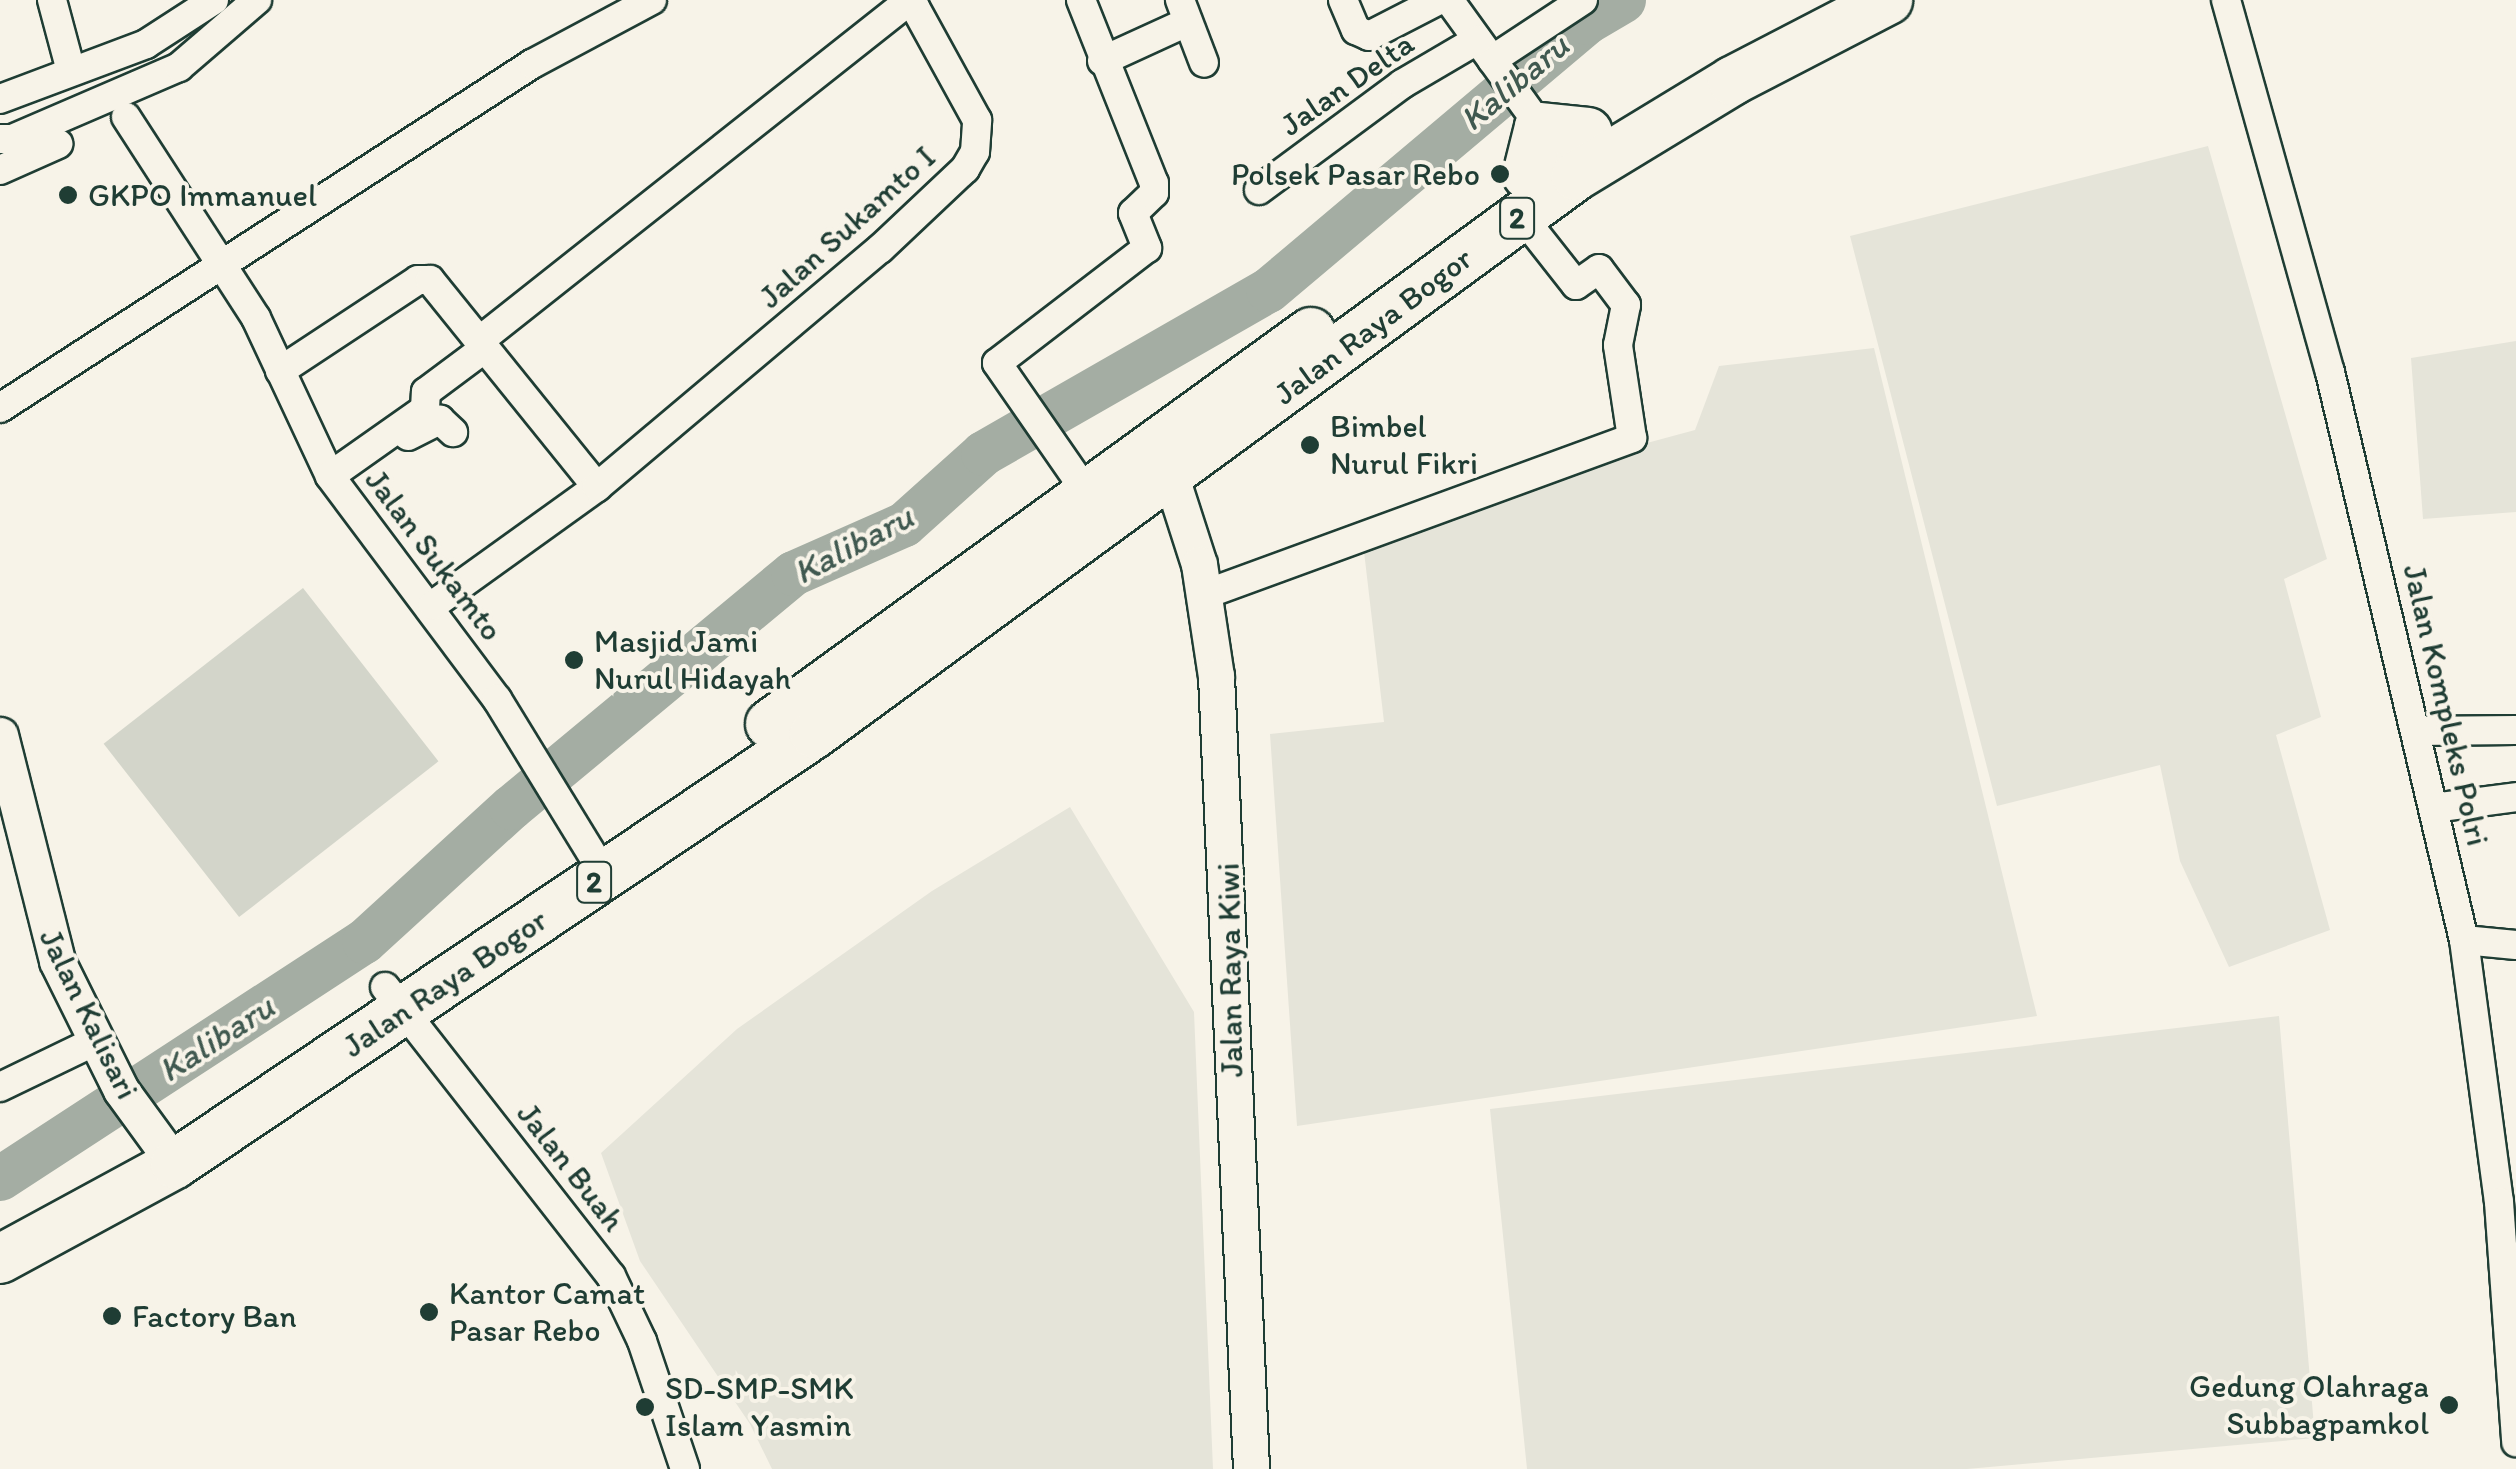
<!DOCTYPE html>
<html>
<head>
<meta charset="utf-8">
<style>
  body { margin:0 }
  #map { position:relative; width:2516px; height:1469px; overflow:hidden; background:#f7f3e8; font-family:Itim,sans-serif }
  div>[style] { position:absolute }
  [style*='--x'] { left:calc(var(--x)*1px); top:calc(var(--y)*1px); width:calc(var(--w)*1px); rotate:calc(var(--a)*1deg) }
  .built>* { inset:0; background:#e5e4d9 }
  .green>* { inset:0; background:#d3d5ca; transform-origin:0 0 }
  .river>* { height:45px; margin:-22.5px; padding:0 22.5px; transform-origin:22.5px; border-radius:22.5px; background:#a4ada3 }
  .roads { filter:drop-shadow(2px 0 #1f3d34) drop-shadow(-2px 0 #1f3d34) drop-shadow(0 2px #1f3d34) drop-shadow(0 -2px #1f3d34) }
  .minor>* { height:28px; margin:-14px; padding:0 14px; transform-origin:14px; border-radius:14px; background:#f7f3e8 }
  .tertiary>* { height:35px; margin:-17.5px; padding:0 17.5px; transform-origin:17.5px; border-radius:17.5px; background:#f7f3e8 }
  .trunk>* { height:48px; margin:-24px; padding:0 24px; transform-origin:24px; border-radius:24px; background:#f7f3e8 }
  .dots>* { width:28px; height:28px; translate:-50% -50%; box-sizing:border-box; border:5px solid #f7f3e8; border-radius:50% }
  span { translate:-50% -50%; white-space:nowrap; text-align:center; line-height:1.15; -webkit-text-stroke:8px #f7f3e8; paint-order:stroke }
  .shield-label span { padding:2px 8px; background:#f7f3e8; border:2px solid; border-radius:8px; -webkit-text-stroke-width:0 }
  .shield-label { font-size:30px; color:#1f3d34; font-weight:700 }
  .street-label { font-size:32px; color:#1f3d34 }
  .poi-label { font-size:32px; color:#1f3d34 }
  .right { translate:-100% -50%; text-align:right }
  .left { translate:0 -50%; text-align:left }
  .water-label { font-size:35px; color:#405950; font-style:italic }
</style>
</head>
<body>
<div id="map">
  <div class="built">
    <div style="clip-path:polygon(2208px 146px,2327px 559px,2284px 579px,2321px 717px,2276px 735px,2330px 930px,2229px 967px,2180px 861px,2160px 765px,1997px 806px,1850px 236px)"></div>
    <div style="clip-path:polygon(2516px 341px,2516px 512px,2423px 519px,2411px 358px)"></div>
    <div style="clip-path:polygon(1874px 348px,2037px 1016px,1297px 1126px,1270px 734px,1384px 722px,1363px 543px,1514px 479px,1695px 430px,1719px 366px)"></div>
    <div style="clip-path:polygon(1070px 807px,1194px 1012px,1213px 1469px,772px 1469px,750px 1424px,640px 1261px,601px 1153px,737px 1029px,932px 891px)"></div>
    <div style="clip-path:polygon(2279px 1016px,2315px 1438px,1967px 1469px,1527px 1469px,1490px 1109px)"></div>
  </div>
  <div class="green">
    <div style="left:303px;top:588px;width:220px;height:253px;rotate:52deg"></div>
  </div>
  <div class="river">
    <div style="--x:0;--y:1178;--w:434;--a:-33.1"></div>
    <div style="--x:364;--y:941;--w:199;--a:-42.4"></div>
    <div style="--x:511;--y:807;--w:366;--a:-39.7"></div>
    <div style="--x:793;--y:573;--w:121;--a:-23.8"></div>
    <div style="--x:904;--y:524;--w:106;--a:-41.9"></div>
    <div style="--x:983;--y:453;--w:328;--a:-29.8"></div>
    <div style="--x:1268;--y:290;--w:416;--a:-40.1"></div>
    <div style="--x:1586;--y:22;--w:43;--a:-30.7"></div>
  </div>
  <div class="roads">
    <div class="minor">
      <div style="--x:52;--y:0;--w:73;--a:75"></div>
      <div style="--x:1081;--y:0;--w:197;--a:68.3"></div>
      <div style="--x:1154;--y:183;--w:10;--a:90"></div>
      <div style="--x:1154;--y:193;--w:29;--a:136"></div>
      <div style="--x:1133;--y:213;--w:38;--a:68"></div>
      <div style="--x:1147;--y:248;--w:189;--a:142.5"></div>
      <div style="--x:997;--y:363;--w:158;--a:55.3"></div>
      <div style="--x:1180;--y:0;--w:67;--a:69.1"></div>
      <div style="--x:1343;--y:0;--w:33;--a:67"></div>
      <div style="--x:1356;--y:30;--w:14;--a:25"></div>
      <div style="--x:1369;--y:36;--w:79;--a:-27.2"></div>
      <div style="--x:1449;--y:0;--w:217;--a:54.2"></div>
      <div style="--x:2226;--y:0;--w:386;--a:74.4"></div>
      <div style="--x:2330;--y:372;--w:584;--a:76.73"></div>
      <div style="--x:2464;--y:940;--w:264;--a:82.4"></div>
      <div style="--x:2499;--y:1202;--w:241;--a:85.9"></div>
      <div style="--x:1492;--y:60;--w:109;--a:-33.4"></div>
      <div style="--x:1102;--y:61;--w:94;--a:-24.6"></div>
      <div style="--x:0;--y:99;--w:156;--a:-20.6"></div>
      <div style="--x:146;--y:44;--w:81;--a:-32.9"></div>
      <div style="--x:126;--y:117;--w:239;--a:57.1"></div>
      <div style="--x:256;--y:318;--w:174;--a:64.9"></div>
      <div style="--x:330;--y:476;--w:279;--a:53.2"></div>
      <div style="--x:497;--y:699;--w:206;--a:58.5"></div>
      <div style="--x:0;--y:139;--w:12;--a:0"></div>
      <div style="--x:12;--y:139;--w:182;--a:-23.3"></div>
      <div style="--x:179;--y:67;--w:103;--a:-40.7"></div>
      <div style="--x:0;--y:170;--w:64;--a:-24.1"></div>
      <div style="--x:1259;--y:190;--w:178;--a:-36.5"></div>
      <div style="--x:1402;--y:84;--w:87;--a:-30.4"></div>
      <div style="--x:280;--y:371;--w:165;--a:-33.4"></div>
      <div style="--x:418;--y:280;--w:12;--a:0"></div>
      <div style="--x:430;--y:280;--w:266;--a:51.1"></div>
      <div style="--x:0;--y:408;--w:634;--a:-32.89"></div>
      <div style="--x:532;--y:64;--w:136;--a:-28.1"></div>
      <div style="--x:408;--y:436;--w:36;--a:-27"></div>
      <div style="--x:440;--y:420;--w:18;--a:43"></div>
      <div style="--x:330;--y:476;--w:116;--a:-35.2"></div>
      <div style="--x:425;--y:409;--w:17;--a:-87"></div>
      <div style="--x:426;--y:392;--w:74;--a:-36.7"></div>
      <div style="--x:1206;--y:594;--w:454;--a:-20.1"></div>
      <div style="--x:1632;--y:438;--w:94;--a:-98.6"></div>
      <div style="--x:1618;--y:345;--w:41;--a:-78.7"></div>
      <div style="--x:1626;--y:305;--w:45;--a:-126.9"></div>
      <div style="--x:1599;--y:269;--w:28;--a:145"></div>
      <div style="--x:1576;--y:285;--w:89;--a:-128.2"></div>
      <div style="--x:433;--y:605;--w:202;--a:-35.7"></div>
      <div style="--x:597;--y:487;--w:370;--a:-40.1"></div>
      <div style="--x:880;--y:249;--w:117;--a:-43.3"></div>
      <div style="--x:965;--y:169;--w:20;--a:-60"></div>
      <div style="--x:975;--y:152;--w:32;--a:-86"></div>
      <div style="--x:977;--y:120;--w:129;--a:-118.8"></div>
      <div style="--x:915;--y:7;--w:10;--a:-163"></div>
      <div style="--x:905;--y:4;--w:543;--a:141.65"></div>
      <div style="--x:2415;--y:731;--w:101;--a:-0.6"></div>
      <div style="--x:2433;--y:808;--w:84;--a:-7.5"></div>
      <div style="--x:2464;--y:940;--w:52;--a:5.5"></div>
      <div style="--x:385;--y:987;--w:367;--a:52"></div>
      <div style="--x:611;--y:1276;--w:72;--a:64.5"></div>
      <div style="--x:642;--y:1341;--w:135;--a:71.4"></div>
      <div style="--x:0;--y:1087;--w:106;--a:-25.8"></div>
    </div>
    <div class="tertiary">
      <div style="--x:1157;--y:456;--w:25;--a:56"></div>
      <div style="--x:1171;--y:477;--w:91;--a:72.2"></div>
      <div style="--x:1199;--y:564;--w:113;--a:81.4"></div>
      <div style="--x:1216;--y:676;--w:794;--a:87.47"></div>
      <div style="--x:0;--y:735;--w:233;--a:75.8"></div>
      <div style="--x:57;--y:961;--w:144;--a:63.6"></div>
      <div style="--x:121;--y:1090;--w:92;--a:53.9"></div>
    </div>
    <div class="trunk">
      <div style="--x:1527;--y:175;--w:49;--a:-76"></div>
      <div style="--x:1539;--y:127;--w:49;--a:5.8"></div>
      <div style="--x:770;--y:724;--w:668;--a:-35.93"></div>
      <div style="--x:0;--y:1259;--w:199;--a:-28.5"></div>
      <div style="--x:175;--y:1164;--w:770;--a:-33.94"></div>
      <div style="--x:814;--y:734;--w:944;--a:-36.21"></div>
      <div style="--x:1576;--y:176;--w:183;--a:-31.3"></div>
      <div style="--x:1732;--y:81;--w:176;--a:-27.4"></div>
    </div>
  </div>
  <div class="dots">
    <div style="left:1500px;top:174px;background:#1f3d34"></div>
    <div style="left:68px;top:195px;background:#1f3d34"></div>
    <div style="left:1310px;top:445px;background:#1f3d34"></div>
    <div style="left:574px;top:660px;background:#1f3d34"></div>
    <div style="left:429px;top:1312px;background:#1f3d34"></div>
    <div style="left:112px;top:1316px;background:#1f3d34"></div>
    <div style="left:2449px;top:1405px;background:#1f3d34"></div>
    <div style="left:645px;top:1407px;background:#1f3d34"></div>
  </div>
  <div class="shield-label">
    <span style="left:1517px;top:218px">2</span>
    <span style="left:594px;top:882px">2</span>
  </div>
  <div class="street-label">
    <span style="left:1347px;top:84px;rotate:-35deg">Jalan Delta</span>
    <span style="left:847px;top:227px;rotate:-42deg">Jalan Sukamto I</span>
    <span style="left:1373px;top:326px;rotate:-37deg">Jalan Raya Bogor</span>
    <span style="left:434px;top:555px;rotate:53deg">Jalan Sukamto</span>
    <span style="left:2446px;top:705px;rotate:77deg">Jalan Kompleks Polri</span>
    <span style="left:1230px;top:970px;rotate:-91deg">Jalan Raya Kiwi</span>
    <span style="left:445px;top:983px;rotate:-34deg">Jalan Raya Bogor</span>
    <span style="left:89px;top:1014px;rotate:64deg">Jalan Kalisari</span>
    <span style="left:571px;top:1167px;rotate:52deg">Jalan Buah</span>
  </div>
  <div class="poi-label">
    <span class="right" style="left:1480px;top:174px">Polsek Pasar Rebo</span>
    <span class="left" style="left:88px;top:195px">GKPO Immanuel</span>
    <span class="left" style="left:1330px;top:445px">Bimbel<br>Nurul Fikri</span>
    <span class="left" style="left:594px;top:660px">Masjid Jami<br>Nurul Hidayah</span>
    <span class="left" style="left:449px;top:1312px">Kantor Camat<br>Pasar Rebo</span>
    <span class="left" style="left:132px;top:1316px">Factory Ban</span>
    <span class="right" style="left:2429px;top:1405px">Gedung Olahraga<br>Subbagpamkol</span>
    <span class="left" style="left:665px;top:1407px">SD-SMP-SMK<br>Islam Yasmin</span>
  </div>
  <div class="water-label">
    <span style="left:1514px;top:82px;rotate:-40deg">Kalibaru</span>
    <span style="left:853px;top:544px;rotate:-28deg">Kalibaru</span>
    <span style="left:216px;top:1038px;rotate:-33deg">Kalibaru</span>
  </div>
</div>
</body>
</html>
